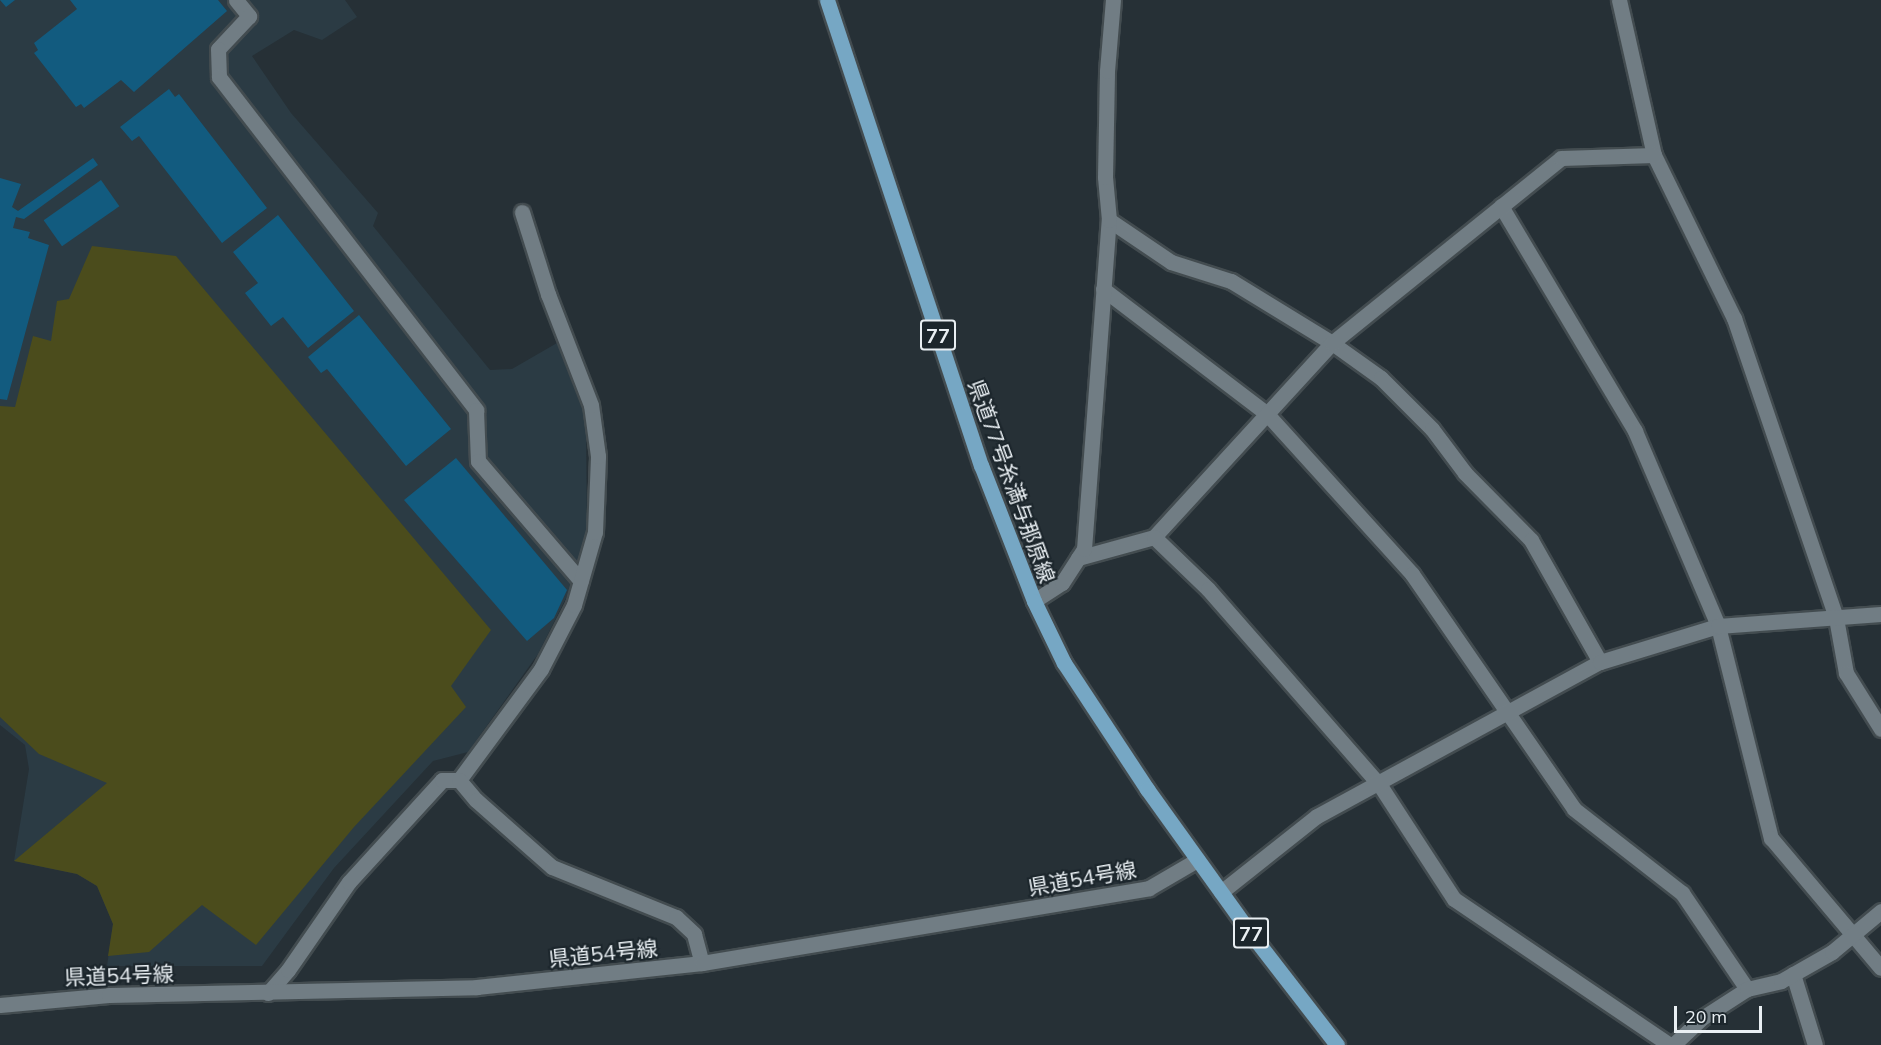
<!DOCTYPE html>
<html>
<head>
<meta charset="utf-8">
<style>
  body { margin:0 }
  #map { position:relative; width:1881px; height:1045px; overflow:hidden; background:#263036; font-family:Mulish,"Noto Sans JP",sans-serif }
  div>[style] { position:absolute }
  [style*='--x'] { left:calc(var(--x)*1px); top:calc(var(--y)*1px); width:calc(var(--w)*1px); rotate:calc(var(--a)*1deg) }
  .built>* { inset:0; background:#2b3b44 }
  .green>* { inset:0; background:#4b4c1c }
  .building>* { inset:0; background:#125b7f; transform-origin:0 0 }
  .roads { filter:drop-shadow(2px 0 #434c50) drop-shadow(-2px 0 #434c50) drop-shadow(0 2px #434c50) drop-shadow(0 -2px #434c50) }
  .lane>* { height:15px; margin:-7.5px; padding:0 7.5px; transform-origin:7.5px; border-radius:7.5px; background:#717d84 }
  .street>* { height:15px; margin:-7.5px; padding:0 7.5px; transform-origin:7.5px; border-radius:7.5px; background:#717d84 }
  .secondary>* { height:15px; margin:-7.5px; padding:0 7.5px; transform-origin:7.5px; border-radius:7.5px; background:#717d84 }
  .primary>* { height:15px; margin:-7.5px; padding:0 7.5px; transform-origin:7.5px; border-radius:7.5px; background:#76a7c4 }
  span { translate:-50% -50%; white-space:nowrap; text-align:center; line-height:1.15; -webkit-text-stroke:4.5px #1c262c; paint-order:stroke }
  .shield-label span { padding:2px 4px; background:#1c262c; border:2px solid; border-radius:4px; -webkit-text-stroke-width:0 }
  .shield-label { font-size:20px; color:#e9eff3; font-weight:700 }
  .street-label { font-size:21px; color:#e9eff3 }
  .scale { position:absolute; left:1674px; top:1006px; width:88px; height:27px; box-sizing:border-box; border:3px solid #e9eff3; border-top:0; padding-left:8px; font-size:18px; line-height:21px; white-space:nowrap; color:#e9eff3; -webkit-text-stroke:4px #1c262c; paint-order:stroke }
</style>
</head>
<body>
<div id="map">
  <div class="built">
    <div style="clip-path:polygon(0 0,345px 0,357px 17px,322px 40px,294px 30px,252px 56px,291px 113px,378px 213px,373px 226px,490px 370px,512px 369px,557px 343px,586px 419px,587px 534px,570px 590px,538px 654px,468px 752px,433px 761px,334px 868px,262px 966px,107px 966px,113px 924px,97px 886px,77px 874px,14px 861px,29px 769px,25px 745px,0 725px)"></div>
  </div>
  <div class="green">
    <div style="clip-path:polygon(92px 246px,176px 256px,491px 630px,451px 686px,466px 707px,354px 827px,256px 945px,202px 905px,149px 952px,108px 956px,113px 924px,97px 886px,77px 874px,14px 861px,107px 783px,39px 754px,0 717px,0 406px,15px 407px,33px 336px,51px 341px,57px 301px,69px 299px)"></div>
  </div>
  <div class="building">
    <div style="clip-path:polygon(0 0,15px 0,6px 7px)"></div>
    <div style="clip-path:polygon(70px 0,218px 0,227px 11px,134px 92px,121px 80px,84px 108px,81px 104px,76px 107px,34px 53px,38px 50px,34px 43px,77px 9px)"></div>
    <div style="clip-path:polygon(169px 89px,175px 97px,179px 94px,267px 208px,222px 243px,139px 136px,132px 141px,120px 127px)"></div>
    <div style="clip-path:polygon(93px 158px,98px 165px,24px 219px,16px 217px,13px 228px,30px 232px,28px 238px,49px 245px,7px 400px,0 399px,0 178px,21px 184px,12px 207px,18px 211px)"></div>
    <div style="left:101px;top:180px;width:32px;height:70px;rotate:55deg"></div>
    <div style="clip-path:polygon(278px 215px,354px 311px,308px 348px,283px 317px,271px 326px,245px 293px,258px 283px,233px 252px)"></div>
    <div style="clip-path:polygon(359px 315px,451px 429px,406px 466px,327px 369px,321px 373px,308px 357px)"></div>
    <div style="clip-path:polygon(456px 458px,567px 590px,554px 618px,527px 641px,404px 500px)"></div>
  </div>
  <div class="roads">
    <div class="lane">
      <div style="--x:236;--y:0;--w:21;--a:51"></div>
      <div style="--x:249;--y:16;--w:45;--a:133.2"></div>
      <div style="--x:218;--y:49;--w:28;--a:88"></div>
      <div style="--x:219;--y:77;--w:421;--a:52.3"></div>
      <div style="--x:476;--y:410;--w:51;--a:87.8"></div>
      <div style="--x:478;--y:461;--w:158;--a:49.4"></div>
    </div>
    <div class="street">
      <div style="--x:1619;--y:0;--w:159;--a:77.3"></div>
      <div style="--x:1654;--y:155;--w:182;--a:63.9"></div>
      <div style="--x:1734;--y:318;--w:317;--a:71.2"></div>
      <div style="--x:1836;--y:618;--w:56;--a:79.7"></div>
      <div style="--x:1846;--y:673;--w:66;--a:58"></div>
      <div style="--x:1501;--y:206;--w:262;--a:59.2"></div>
      <div style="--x:1635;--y:431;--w:212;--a:66.9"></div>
      <div style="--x:1718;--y:626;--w:219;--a:76"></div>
      <div style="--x:1771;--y:838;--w:170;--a:49.8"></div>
      <div style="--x:1109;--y:220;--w:75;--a:34.1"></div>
      <div style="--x:1171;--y:262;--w:63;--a:17.6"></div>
      <div style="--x:1231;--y:281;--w:119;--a:31.5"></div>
      <div style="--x:1332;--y:343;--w:60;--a:35.5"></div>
      <div style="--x:1381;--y:378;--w:72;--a:45"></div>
      <div style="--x:1432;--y:429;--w:55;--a:53.1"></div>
      <div style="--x:1465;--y:473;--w:94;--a:45.4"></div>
      <div style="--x:1531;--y:540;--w:140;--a:60.5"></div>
      <div style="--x:1103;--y:289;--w:206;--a:37.3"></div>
      <div style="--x:1267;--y:414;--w:216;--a:47.8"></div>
      <div style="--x:1412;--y:574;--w:285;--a:55.4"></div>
      <div style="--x:1574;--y:809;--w:137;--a:37.9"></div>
      <div style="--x:1682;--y:893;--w:116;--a:55.9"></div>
      <div style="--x:1154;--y:537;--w:263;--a:-47.5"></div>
      <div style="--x:1332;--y:343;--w:294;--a:-38.9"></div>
      <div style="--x:1561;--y:158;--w:93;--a:-1.8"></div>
      <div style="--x:1078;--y:558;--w:79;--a:-15.4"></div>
      <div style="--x:1154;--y:537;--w:75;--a:43.9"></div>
      <div style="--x:1208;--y:589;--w:259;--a:48.8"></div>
      <div style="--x:1379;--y:784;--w:137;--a:56.9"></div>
      <div style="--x:1454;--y:899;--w:261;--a:34.1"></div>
      <div style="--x:1034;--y:601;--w:33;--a:-33"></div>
      <div style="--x:1062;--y:583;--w:40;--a:-57.1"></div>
      <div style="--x:1084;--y:549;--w:330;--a:-85.7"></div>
      <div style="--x:1109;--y:220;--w:43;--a:-95.3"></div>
      <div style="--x:1105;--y:177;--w:106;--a:-88.9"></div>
      <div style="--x:1107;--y:71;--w:71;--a:-85.2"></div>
      <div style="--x:459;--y:780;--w:138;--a:-53.5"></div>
      <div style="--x:541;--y:669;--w:72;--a:-62.7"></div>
      <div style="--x:574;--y:605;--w:76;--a:-74"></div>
      <div style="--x:595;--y:532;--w:76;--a:-87.7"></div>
      <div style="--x:598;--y:456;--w:51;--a:-97.8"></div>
      <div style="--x:591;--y:405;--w:119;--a:-111.2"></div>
      <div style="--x:548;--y:294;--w:86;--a:-107.6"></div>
      <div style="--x:1221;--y:892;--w:122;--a:-38.4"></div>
      <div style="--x:1317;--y:816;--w:322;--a:-28.6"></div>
      <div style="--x:1600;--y:662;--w:123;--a:-17"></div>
      <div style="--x:1718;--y:626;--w:163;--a:-4.2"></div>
      <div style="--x:1793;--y:974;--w:74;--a:72.8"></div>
      <div style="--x:268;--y:993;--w:30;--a:-49"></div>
      <div style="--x:288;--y:970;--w:107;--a:-55.3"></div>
      <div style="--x:349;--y:882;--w:138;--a:-47.6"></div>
      <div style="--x:442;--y:780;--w:17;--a:0"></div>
      <div style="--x:459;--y:780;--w:26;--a:50"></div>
      <div style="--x:476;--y:800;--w:101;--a:41.4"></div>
      <div style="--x:552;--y:867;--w:134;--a:22"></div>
      <div style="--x:676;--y:917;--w:25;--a:43"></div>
      <div style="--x:694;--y:934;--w:30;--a:75"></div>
      <div style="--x:1673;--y:1045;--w:40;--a:-43"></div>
      <div style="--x:1702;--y:1018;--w:54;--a:-32.8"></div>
      <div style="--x:1747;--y:989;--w:35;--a:-13"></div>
      <div style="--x:1781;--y:981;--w:59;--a:-29.6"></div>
      <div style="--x:1832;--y:952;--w:64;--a:-39.9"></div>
    </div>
    <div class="secondary">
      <div style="--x:0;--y:1005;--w:109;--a:-5.2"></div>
      <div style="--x:109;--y:995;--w:368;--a:-1.2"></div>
      <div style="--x:477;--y:987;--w:226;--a:-6.1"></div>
      <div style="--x:702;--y:963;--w:453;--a:-9.5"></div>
      <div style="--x:1149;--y:888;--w:56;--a:-30.3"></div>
    </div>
    <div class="primary">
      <div style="--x:827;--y:0;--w:490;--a:71.7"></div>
      <div style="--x:981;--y:465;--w:146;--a:68.7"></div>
      <div style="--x:1034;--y:601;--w:69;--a:64.2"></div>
      <div style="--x:1064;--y:663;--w:151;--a:56.6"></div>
      <div style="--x:1147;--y:789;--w:180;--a:54.3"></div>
      <div style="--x:1252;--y:935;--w:139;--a:52.3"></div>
    </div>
  </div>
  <div class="shield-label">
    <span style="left:938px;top:335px">77</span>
    <span style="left:1251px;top:933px">77</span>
  </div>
  <div class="street-label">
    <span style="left:1012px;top:481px;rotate:70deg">県道77号糸満与那原線</span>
    <span style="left:1082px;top:878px;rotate:-10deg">県道54号線</span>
    <span style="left:603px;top:953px;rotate:-6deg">県道54号線</span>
    <span style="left:119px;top:975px;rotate:-2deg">県道54号線</span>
  </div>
  <div class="scale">20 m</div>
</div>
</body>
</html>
